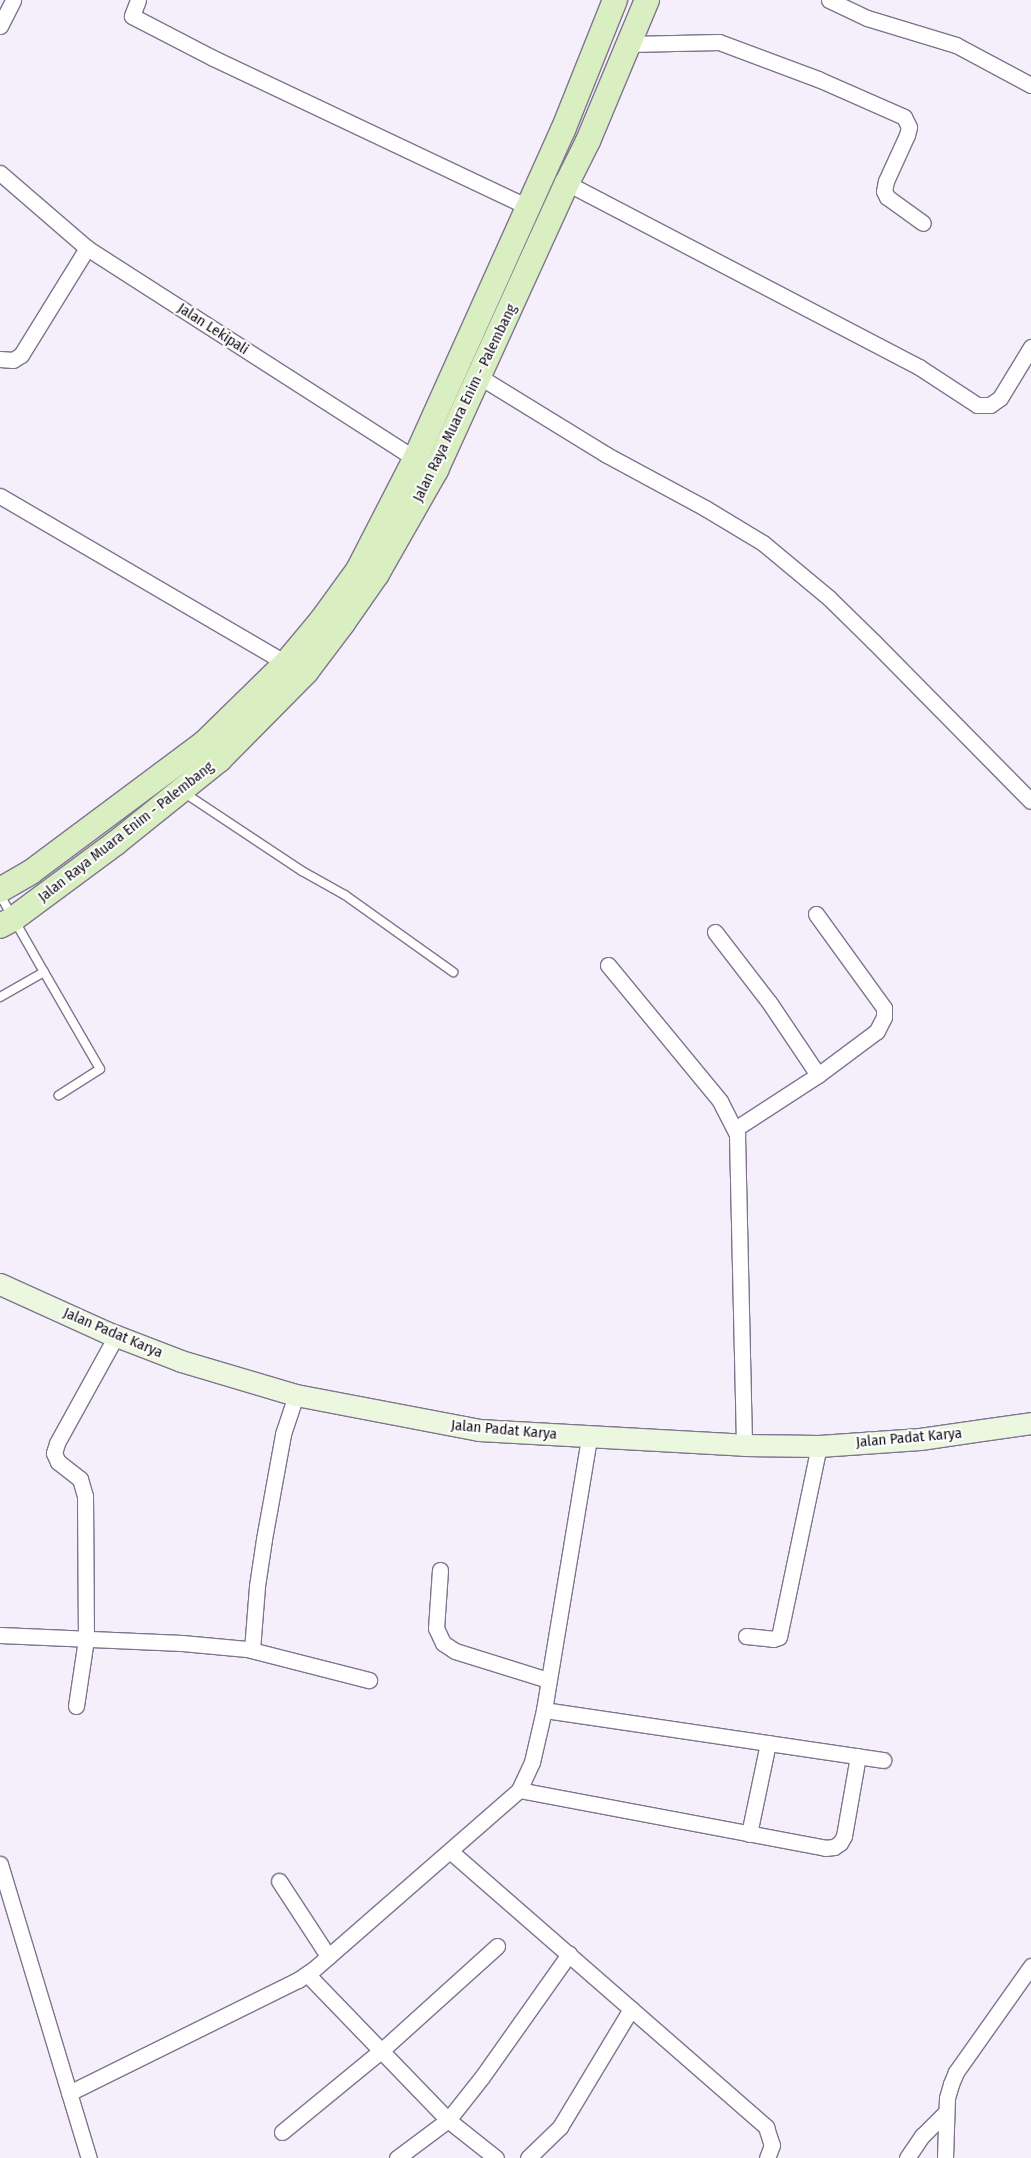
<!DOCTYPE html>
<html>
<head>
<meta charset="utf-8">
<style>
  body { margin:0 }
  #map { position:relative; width:1031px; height:2158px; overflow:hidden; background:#f4effb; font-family:"Fira Sans Condensed",sans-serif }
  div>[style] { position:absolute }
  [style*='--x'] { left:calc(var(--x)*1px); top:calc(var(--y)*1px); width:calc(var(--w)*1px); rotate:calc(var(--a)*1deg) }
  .roads { filter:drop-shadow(1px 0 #7f758e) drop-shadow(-1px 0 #7f758e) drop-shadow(0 1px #7f758e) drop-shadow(0 -1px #7f758e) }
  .lane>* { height:8px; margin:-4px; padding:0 4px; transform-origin:4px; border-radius:4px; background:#fff }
  .street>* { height:15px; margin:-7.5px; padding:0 7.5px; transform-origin:7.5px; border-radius:7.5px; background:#fff }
  .secondary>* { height:21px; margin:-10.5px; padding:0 10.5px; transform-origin:10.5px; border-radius:10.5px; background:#ecf7e0 }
  .primary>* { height:24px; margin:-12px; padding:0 12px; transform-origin:12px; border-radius:12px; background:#d9eec1 }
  span { translate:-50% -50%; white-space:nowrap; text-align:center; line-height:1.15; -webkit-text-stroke:4px #fff; paint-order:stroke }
  .street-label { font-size:15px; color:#100c15 }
</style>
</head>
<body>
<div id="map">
  <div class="roads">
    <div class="lane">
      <div style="--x:183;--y:792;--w:143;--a:33.6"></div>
      <div style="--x:302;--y:871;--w:49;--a:29.2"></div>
      <div style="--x:345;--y:895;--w:133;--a:35.5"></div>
      <div style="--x:0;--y:895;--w:89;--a:60.3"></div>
      <div style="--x:44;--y:972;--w:51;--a:150.4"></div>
      <div style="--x:44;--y:972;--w:112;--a:60"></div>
      <div style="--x:100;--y:1069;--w:49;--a:147.6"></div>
    </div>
    <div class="street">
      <div style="--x:138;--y:0;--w:17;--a:111"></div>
      <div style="--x:132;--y:16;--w:91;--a:27.4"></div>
      <div style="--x:213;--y:58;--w:348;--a:25.3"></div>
      <div style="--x:829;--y:0;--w:42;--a:25.3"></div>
      <div style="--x:867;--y:18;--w:93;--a:16.9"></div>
      <div style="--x:956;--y:45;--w:85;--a:28.1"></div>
      <div style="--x:0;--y:26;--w:29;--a:-63"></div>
      <div style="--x:630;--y:44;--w:89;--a:-1.3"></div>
      <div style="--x:719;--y:42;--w:106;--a:20.5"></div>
      <div style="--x:818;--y:79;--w:94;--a:23.8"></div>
      <div style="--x:904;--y:117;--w:11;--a:63"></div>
      <div style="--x:909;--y:127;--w:8;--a:104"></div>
      <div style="--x:907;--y:135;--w:51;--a:114.5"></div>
      <div style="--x:886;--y:181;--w:10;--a:101"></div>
      <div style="--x:884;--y:191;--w:7;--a:63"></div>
      <div style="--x:887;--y:197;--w:44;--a:35.8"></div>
      <div style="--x:0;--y:173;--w:115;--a:40.8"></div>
      <div style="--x:87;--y:248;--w:398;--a:32.7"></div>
      <div style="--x:567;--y:183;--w:397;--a:27.6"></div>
      <div style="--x:919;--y:367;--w:69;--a:33.2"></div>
      <div style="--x:977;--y:405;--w:13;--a:0"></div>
      <div style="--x:990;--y:405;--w:12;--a:-35"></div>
      <div style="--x:1000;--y:398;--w:60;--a:-58.7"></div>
      <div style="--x:0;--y:359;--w:13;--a:4"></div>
      <div style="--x:13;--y:360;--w:9;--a:-32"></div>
      <div style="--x:21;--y:355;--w:126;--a:-58.3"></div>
      <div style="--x:480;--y:377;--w:147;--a:31.6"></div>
      <div style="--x:605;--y:454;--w:114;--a:28.4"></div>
      <div style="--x:705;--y:508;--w:68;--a:31.1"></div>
      <div style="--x:763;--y:543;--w:86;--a:39.8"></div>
      <div style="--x:829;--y:598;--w:63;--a:44.4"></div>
      <div style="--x:874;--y:642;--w:223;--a:45.4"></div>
      <div style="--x:0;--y:496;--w:331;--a:30.3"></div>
      <div style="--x:816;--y:914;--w:116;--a:54.1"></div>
      <div style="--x:884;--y:1008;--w:9;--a:90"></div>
      <div style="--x:884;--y:1017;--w:16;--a:117"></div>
      <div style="--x:877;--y:1031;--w:74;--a:143.3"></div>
      <div style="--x:715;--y:932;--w:88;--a:52.4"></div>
      <div style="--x:769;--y:1002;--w:88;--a:56.1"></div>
      <div style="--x:818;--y:1075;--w:99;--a:147"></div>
      <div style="--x:608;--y:965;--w:176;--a:50.5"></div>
      <div style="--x:720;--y:1101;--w:38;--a:63"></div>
      <div style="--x:737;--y:1135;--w:310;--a:88.7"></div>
      <div style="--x:440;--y:1570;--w:58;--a:93.9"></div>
      <div style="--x:436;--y:1628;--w:17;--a:65"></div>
      <div style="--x:443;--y:1643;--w:14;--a:34"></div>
      <div style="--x:455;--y:1651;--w:97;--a:17.3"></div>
      <div style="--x:0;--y:1635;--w:182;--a:2.5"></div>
      <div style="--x:182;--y:1643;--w:65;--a:5.3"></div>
      <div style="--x:247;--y:1649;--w:126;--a:14.3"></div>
      <div style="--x:746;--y:1636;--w:27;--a:6"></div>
      <div style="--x:773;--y:1639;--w:6;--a:-18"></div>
      <div style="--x:779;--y:1637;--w:195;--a:-78.2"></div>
      <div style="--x:252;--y:1650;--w:64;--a:-85.5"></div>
      <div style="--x:257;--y:1586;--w:48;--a:-81.5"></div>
      <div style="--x:264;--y:1539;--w:107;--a:-79.7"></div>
      <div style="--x:283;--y:1434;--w:41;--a:-71.6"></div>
      <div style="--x:76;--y:1706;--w:68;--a:-81.5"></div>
      <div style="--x:86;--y:1639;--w:143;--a:-90.4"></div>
      <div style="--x:85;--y:1496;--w:18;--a:-106"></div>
      <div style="--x:80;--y:1479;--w:28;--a:-142"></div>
      <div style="--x:58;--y:1462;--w:10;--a:-114"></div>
      <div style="--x:54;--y:1453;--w:10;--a:-73"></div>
      <div style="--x:57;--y:1443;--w:122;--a:-61.1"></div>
      <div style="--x:544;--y:1710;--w:343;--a:8.4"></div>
      <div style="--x:519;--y:1790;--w:311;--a:10.7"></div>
      <div style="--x:825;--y:1848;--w:9;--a:-6"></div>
      <div style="--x:834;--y:1847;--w:7;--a:-34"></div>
      <div style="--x:840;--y:1843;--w:8;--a:-60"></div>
      <div style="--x:844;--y:1836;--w:81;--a:-80.1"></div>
      <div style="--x:749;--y:1834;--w:93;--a:-78.2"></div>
      <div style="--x:450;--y:1851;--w:420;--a:41.1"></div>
      <div style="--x:766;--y:2127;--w:19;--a:72"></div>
      <div style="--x:772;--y:2145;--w:14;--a:111"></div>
      <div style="--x:0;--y:1864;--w:307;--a:73.2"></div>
      <div style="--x:279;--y:1881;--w:90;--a:56.8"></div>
      <div style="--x:307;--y:1974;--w:203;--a:46"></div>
      <div style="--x:448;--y:2120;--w:61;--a:38.4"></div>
      <div style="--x:69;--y:2093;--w:255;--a:-26.3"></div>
      <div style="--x:298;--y:1980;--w:19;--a:-35"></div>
      <div style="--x:314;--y:1969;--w:272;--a:-41.1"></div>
      <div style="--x:519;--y:1790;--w:31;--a:-65"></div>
      <div style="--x:532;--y:1762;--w:53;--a:-77"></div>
      <div style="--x:544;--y:1710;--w:277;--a:-80.6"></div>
      <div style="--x:282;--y:2132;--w:129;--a:-39.4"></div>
      <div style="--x:382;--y:2050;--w:155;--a:-42.1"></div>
      <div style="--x:397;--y:2158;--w:64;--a:-36.7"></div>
      <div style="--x:448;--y:2120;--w:55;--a:-51.7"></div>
      <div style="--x:482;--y:2077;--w:151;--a:-54.7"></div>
      <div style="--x:528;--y:2158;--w:45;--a:-44.1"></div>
      <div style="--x:560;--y:2127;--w:138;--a:-59"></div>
      <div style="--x:907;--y:2158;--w:27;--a:-56"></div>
      <div style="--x:922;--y:2136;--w:34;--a:-45"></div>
      <div style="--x:945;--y:2158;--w:60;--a:-88.1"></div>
      <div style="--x:947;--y:2098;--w:15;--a:-74"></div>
      <div style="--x:951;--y:2084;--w:13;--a:-67"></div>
      <div style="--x:956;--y:2072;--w:130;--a:-54.7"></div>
    </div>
    <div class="secondary">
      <div style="--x:0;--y:1284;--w:116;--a:24.4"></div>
      <div style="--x:106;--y:1332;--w:80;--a:21.1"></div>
      <div style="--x:181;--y:1361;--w:120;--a:16.5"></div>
      <div style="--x:296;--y:1395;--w:186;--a:10.8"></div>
      <div style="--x:479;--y:1430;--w:265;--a:3.2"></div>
      <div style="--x:744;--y:1445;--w:75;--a:0.8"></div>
      <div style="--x:819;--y:1446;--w:101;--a:-4"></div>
      <div style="--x:920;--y:1439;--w:112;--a:-8.2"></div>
    </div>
    <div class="primary">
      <div style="--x:0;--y:890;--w:36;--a:-30"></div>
      <div style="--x:31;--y:872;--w:216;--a:-36.7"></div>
      <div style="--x:204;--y:743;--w:115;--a:-44.3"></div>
      <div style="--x:286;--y:663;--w:55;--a:-50.2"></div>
      <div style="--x:321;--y:621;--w:63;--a:-54"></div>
      <div style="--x:358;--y:570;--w:125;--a:-62.8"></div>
      <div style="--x:415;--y:459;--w:361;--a:-65.8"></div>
      <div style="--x:563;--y:130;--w:140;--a:-68.2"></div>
      <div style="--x:0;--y:926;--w:15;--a:-28"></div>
      <div style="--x:13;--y:919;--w:129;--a:-36.5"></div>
      <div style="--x:117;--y:842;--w:131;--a:-38.8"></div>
      <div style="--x:219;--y:760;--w:124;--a:-45.3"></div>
      <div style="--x:306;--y:672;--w:61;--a:-52.9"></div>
      <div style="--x:343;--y:623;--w:60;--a:-55.2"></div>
      <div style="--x:377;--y:574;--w:120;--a:-60.4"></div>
      <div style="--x:436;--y:470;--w:315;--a:-65.5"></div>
      <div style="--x:567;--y:183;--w:47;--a:-63.4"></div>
      <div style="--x:588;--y:141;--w:153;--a:-67.3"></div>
    </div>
  </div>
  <div class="street-label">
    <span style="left:213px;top:329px;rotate:33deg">Jalan Lekipali</span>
    <span style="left:465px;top:403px;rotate:-64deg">Jalan Raya Muara Enim - Palembang</span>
    <span style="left:126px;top:832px;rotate:-38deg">Jalan Raya Muara Enim - Palembang</span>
    <span style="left:113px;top:1333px;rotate:23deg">Jalan Padat Karya</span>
    <span style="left:504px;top:1430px;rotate:5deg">Jalan Padat Karya</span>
    <span style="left:909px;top:1438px;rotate:-5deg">Jalan Padat Karya</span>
  </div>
</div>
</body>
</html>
